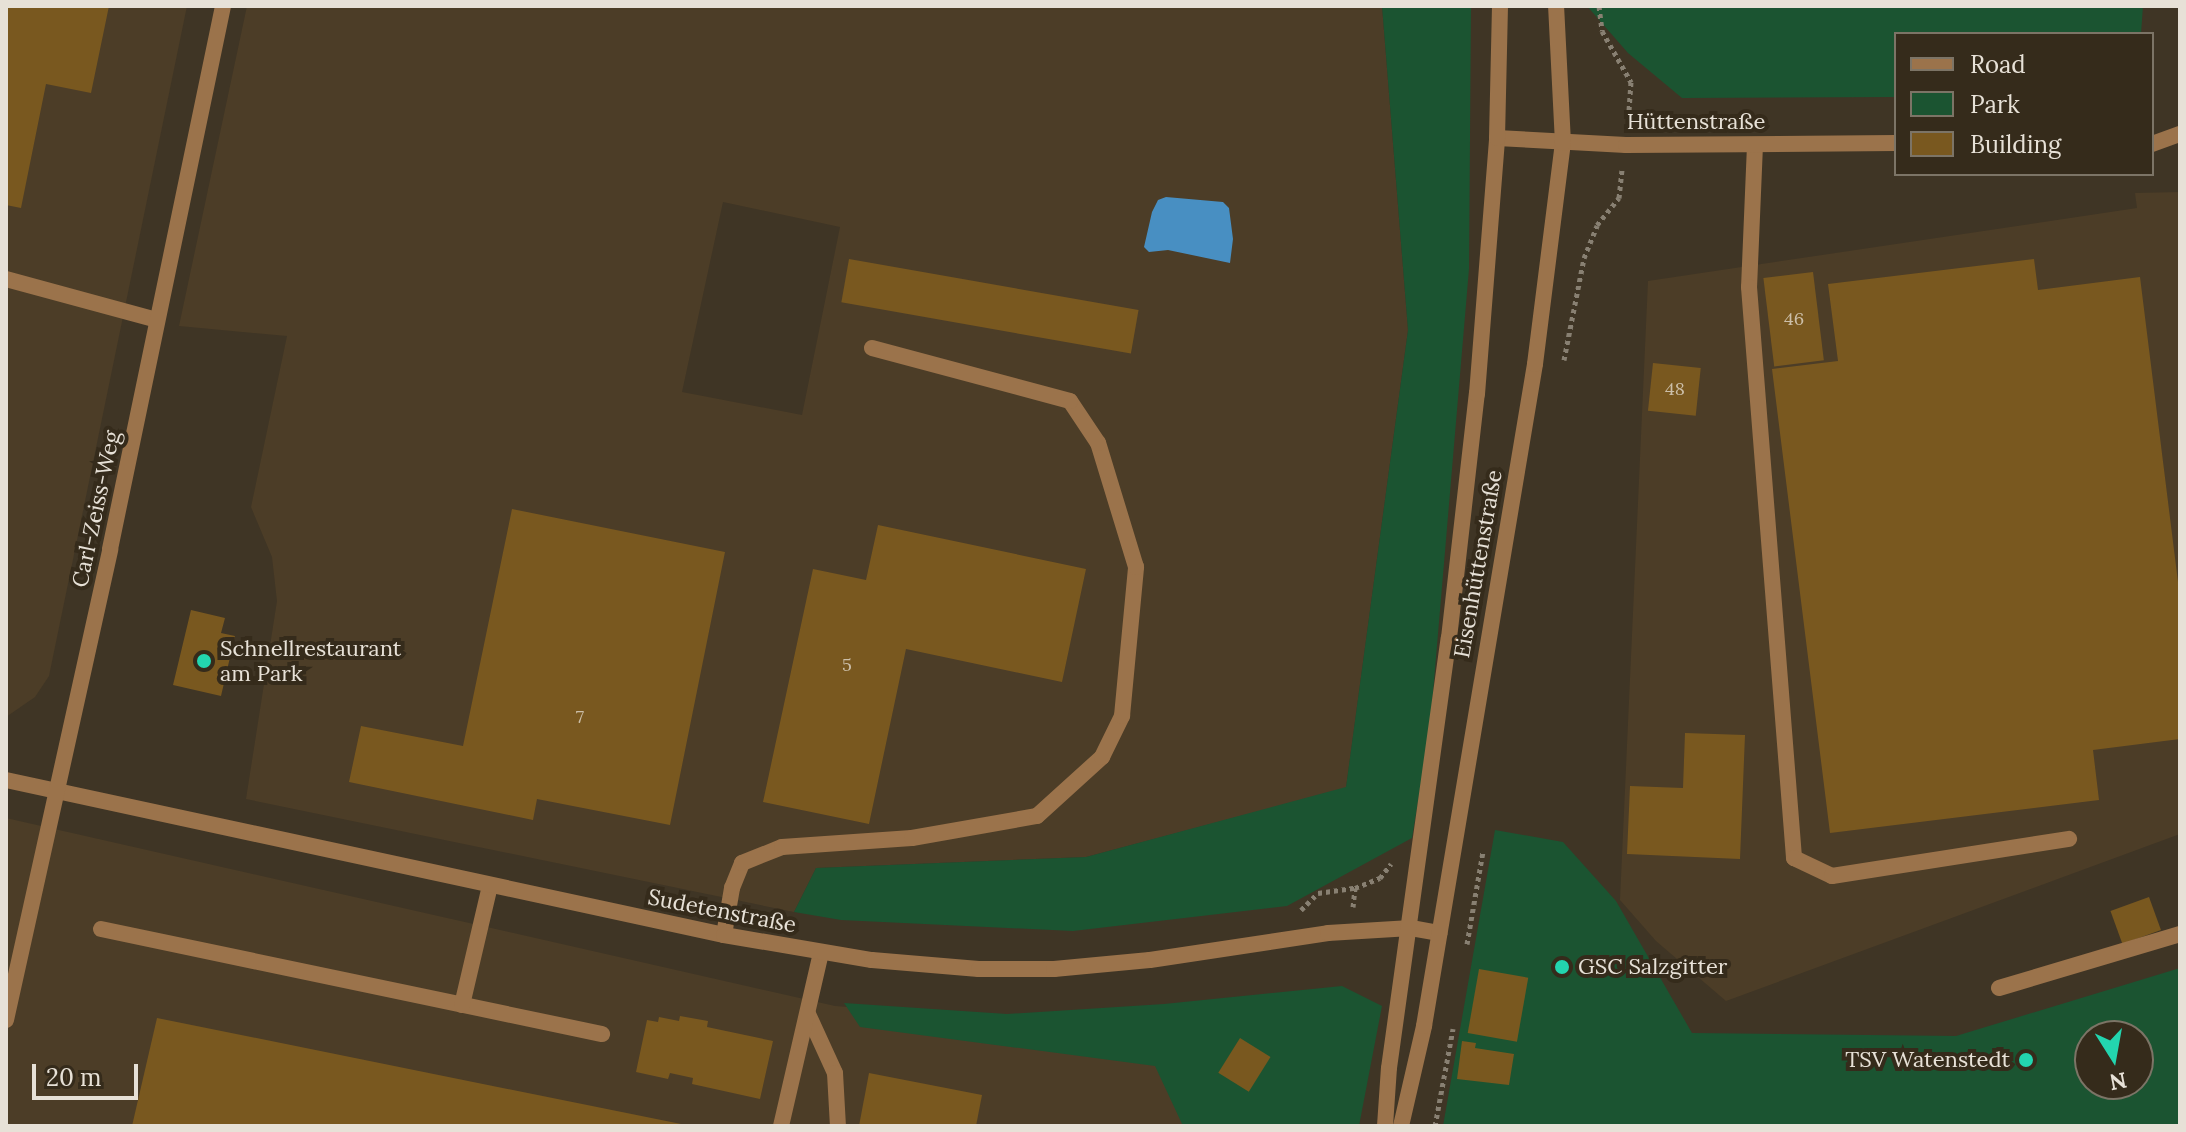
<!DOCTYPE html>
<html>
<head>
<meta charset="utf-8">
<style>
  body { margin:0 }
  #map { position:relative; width:2186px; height:1132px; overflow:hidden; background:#3f3525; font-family:Lora,serif }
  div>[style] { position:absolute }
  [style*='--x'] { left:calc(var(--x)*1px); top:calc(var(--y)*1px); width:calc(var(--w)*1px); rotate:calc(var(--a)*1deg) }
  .built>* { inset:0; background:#4c3d27 }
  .green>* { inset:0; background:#1b5431 }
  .water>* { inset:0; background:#488fc2 }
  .building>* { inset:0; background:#79581f; transform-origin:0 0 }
  .path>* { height:5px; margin-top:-2.5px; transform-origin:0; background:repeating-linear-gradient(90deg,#888072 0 4px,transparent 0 8px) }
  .service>* { height:16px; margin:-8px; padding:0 8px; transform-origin:8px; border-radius:8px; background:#9b734b }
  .minor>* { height:16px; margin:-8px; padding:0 8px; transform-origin:8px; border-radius:8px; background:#9b734b }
  .tertiary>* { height:16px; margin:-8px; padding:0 8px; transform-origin:8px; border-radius:8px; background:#9b734b }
  .dots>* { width:22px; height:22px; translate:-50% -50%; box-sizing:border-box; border:4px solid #352b1b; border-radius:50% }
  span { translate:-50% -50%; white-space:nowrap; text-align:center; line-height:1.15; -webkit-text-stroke:8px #352b1b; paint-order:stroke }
  .number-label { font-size:18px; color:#ccbfa9 }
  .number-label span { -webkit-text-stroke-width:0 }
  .street-label { font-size:22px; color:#e7e1d7 }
  .poi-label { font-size:22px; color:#e7e1d7 }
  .left { translate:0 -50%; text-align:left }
  .right { translate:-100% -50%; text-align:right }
  .frame { position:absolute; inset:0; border:8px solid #e7e1d7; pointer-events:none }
  .legend { position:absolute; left:1894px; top:32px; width:260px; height:144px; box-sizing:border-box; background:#352b1b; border:2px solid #7c7466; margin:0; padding:10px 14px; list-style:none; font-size:24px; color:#e7e1d7 }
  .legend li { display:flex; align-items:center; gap:16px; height:40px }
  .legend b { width:40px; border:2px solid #7c7466 }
  .north { position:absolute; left:2074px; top:1020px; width:80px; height:80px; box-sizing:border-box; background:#352b1b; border:2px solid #7c7466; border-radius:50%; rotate:169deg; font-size:22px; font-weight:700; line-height:32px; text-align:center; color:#e7e1d7 }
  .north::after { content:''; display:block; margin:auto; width:28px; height:36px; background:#23d5af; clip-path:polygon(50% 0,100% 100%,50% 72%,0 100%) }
  .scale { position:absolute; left:32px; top:1064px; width:106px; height:36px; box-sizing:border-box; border:4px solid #e7e1d7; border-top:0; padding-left:10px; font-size:24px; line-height:28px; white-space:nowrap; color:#e7e1d7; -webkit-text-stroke:6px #352b1b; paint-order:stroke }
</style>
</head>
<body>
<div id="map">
  <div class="built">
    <div style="clip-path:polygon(6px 6px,187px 6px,49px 676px,35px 697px,6px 717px)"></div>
    <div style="clip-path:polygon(evenodd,247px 6px,1382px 6px,1408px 330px,1346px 788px,1086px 857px,816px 868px,794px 912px,246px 799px,277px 601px,272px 557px,251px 507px,287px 336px,179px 326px,247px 6px,723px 202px,840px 227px,802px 415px,682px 392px,723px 202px)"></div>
    <div style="clip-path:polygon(2180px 192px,2180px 834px,1726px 1001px,1656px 941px,1620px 900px,1648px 281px,2137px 208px,2135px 193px)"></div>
    <div style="clip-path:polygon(6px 818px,835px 1006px,1004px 1019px,1129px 1016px,1196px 1126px,6px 1126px)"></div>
  </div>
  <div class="green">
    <div style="clip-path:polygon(1382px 6px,1471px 6px,1469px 269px,1430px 728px,1412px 838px,1287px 906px,1073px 931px,841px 920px,794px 912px,816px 868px,1086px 857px,1346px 787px,1408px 330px)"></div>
    <div style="clip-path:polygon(1587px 6px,2143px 6px,2141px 34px,1896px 34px,1896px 97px,1682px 98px,1628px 53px)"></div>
    <div style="clip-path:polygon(evenodd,1495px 830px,1563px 842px,1616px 901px,1692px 1033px,1956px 1036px,2180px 968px,2180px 1126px,1443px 1126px,1495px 830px,2090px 1036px,2138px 1036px,2138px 1084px,2090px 1084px,2090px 1036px)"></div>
    <div style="clip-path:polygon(1342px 986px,1382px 1006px,1359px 1126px,1183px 1126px,1155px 1066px,860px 1027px,844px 1003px,1007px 1014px,1164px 1004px)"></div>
  </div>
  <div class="water">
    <div style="clip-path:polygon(1166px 197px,1223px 202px,1229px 208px,1233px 239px,1230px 263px,1168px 250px,1149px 252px,1144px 247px,1152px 212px,1158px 200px)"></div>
  </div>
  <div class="building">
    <div style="clip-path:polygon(6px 6px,109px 6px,91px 93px,46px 84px,21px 208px,6px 205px)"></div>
    <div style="left:849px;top:259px;width:294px;height:44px;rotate:10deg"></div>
    <div style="clip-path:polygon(2034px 259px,2038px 290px,2140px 277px,2180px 598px,2180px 739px,2093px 750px,2099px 800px,1830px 833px,1772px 369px,1838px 361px,1828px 284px)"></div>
    <div style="left:1813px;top:272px;width:89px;height:50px;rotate:83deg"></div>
    <div style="left:1653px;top:363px;width:48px;height:48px;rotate:6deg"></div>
    <div style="clip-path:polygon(512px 509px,725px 552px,670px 825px,537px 799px,533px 820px,349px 782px,361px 726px,463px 746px)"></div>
    <div style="clip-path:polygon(878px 525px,1086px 569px,1062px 682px,906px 649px,869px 824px,763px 802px,813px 569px,866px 580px)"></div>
    <div style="clip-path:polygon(191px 610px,225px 618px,221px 633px,235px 636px,221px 696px,173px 685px)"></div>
    <div style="clip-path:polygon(1685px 733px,1745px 735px,1740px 859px,1627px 854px,1630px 786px,1683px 788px)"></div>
    <div style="left:2149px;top:897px;width:35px;height:41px;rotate:70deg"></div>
    <div style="left:1479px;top:969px;width:50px;height:65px;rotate:10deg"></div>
    <div style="clip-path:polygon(680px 1016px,708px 1021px,707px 1027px,773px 1041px,760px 1099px,692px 1084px,693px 1078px,670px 1073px,668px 1079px,636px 1072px,647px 1020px,658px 1022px,659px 1017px,679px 1021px)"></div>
    <div style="clip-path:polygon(157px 1018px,686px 1125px,685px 1126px,132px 1126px)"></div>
    <div style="left:1240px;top:1038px;width:36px;height:41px;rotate:32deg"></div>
    <div style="clip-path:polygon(1462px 1041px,1476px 1043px,1475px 1048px,1514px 1054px,1509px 1085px,1457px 1079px)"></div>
    <div style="clip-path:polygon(869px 1073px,982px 1095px,976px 1126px,859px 1126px)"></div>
  </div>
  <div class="path">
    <div style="--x:1599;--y:6;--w:25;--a:83"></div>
    <div style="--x:1602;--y:31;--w:59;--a:60.4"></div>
    <div style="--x:1631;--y:82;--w:39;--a:94"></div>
    <div style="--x:1564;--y:360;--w:104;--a:-78.9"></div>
    <div style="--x:1584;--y:258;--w:35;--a:-68"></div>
    <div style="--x:1597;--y:225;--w:35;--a:-51"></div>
    <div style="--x:1619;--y:198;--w:28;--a:-84"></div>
    <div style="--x:1353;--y:907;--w:19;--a:-84"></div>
    <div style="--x:1301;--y:910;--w:24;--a:-45"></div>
    <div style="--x:1318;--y:893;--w:37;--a:-8"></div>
    <div style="--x:1355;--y:888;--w:27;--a:-22"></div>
    <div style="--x:1380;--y:878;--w:18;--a:-52"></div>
    <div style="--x:1467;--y:944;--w:94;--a:-80.2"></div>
    <div style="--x:1435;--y:1126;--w:99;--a:-79.5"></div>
  </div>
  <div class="service">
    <div style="--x:1755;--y:145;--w:142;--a:92.4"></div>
    <div style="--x:1749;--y:287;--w:573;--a:85.49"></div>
    <div style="--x:1794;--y:858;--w:42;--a:25.3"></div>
    <div style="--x:1832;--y:876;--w:240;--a:-8.9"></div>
    <div style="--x:6;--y:279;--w:156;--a:15.2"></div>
    <div style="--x:101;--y:929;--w:512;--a:11.84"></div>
    <div style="--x:724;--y:935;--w:48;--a:-80.3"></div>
    <div style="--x:732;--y:888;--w:27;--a:-68"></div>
    <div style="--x:742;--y:863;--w:43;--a:-21.8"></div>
    <div style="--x:782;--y:847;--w:130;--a:-4"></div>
    <div style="--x:912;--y:838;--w:127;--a:-10"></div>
    <div style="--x:1037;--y:816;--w:88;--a:-42.2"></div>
    <div style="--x:1102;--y:757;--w:46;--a:-64"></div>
    <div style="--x:1122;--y:716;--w:150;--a:-84.6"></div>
    <div style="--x:1136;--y:567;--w:130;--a:-107"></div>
    <div style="--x:1098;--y:443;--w:50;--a:-123.7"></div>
    <div style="--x:1070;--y:401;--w:205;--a:-165"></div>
    <div style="--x:1999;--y:988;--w:189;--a:-16.6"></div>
    <div style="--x:462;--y:1005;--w:122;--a:-76.8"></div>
    <div style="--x:808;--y:1014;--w:65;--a:65.4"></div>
    <div style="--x:835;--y:1073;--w:53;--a:86.8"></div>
    <div style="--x:781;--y:1126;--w:178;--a:-77"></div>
  </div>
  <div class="minor">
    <div style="--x:1497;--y:138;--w:129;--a:3.1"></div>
    <div style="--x:1626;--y:145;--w:270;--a:-0.4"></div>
    <div style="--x:2152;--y:144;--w:30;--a:-20"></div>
    <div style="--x:6;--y:780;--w:735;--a:12.18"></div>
    <div style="--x:724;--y:935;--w:150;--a:9.6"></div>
    <div style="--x:872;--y:960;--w:107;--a:4.8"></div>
    <div style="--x:979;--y:969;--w:75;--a:0"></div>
    <div style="--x:1054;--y:969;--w:96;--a:-5.4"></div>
    <div style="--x:1150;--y:960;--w:180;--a:-8.6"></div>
    <div style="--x:1328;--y:933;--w:83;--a:-3.4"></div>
    <div style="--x:1411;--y:928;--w:29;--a:10"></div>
    <div style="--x:6;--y:1020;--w:482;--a:-77.5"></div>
    <div style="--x:110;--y:549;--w:555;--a:-78.24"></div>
  </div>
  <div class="tertiary">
    <div style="--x:1385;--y:1126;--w:58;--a:-86.1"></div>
    <div style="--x:1389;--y:1068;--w:434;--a:-82.1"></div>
    <div style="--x:1449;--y:638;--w:246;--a:-83.5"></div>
    <div style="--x:1477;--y:394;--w:257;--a:-85.5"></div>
    <div style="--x:1497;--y:138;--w:132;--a:-88.7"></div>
    <div style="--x:1401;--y:1126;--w:103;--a:-77"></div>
    <div style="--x:1424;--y:1026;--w:671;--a:-80.48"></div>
    <div style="--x:1535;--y:364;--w:223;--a:-82.8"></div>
    <div style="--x:1563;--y:143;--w:137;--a:-92.9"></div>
  </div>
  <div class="dots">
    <div style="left:204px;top:661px;background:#23d5af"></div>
    <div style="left:1562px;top:967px;background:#23d5af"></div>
    <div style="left:2026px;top:1060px;background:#23d5af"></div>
  </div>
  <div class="number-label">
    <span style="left:1794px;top:319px">46</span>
    <span style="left:1675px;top:389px">48</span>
    <span style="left:847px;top:665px">5</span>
    <span style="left:580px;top:717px">7</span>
  </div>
  <div class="street-label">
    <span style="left:1696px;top:122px">Hüttenstraße</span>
    <span style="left:96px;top:509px;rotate:-78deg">Carl-Zeiss-Weg</span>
    <span style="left:1478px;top:564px;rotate:-80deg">Eisenhüttenstraße</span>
    <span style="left:722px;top:911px;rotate:11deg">Sudetenstraße</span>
  </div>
  <div class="poi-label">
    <span class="left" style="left:220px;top:661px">Schnellrestaurant<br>am Park</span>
    <span class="left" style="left:1578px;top:967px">GSC Salzgitter</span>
    <span class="right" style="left:2010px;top:1060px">TSV Watenstedt</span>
  </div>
  <div class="frame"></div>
  <ul class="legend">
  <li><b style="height:10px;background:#9b734b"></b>Road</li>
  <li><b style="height:22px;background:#1b5431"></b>Park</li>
  <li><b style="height:22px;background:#79581f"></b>Building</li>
  </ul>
  <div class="north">N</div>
  <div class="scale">20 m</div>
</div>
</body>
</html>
